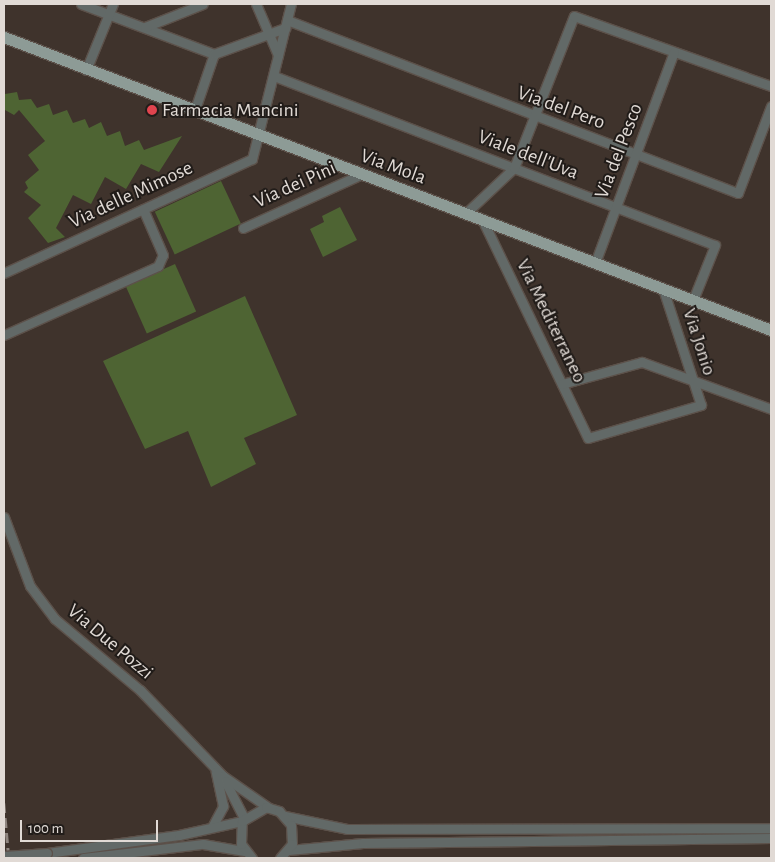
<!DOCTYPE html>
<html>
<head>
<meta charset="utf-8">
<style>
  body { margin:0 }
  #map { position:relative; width:775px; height:862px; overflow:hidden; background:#3f332c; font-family:"Alegreya Sans",sans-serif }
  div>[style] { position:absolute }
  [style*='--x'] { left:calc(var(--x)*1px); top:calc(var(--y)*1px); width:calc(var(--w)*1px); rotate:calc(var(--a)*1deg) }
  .green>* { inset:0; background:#4e6433; transform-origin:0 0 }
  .roads { filter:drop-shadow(1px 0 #5c514a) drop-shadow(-1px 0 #5c514a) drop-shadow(0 1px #5c514a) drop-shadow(0 -1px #5c514a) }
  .minor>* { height:9px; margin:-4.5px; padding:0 4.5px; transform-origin:4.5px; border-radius:4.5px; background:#626967 }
  .major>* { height:11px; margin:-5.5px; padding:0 5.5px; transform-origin:5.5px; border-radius:5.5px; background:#8d9b96 }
  .rail>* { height:2.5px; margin-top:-1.25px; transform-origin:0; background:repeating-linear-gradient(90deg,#8f857f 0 10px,transparent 0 15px) }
  .bridges { filter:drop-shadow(1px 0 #5c514a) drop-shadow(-1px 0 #5c514a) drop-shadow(0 1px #5c514a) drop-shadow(0 -1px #5c514a) }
  .minor-bridge>* { height:9px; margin:-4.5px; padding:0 4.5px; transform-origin:4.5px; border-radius:4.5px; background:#626967 }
  .dots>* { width:14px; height:14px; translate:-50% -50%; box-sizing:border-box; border:2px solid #211c19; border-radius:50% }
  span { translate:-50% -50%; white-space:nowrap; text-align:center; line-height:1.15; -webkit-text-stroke:4px #211c19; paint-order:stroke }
  .street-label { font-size:20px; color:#e1dad5 }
  .poi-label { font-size:20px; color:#e1dad5 }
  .left { translate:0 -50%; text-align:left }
  .frame { position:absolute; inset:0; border:5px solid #e1dad5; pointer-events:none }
  .scale { position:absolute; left:20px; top:820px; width:138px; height:22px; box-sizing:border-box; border:2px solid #e1dad5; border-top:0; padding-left:6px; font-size:15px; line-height:18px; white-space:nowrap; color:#e1dad5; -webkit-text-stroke:4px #211c19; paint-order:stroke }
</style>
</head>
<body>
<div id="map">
  <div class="green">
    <div style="clip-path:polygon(17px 92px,19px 100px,31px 99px,37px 108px,49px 104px,53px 115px,67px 110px,73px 123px,85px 119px,89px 128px,101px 122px,107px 136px,120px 131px,125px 146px,139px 140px,144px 150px,182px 136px,159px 172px,141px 164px,126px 189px,105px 177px,91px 204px,73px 195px,56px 228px,65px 237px,48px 243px,28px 218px,41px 205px,24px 192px,28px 188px,25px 182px,39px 170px,28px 155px,45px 141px,19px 110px,14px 115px,5px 110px,5px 94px)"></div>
    <div style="left:221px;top:181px;width:47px;height:73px;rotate:65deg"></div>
    <div style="clip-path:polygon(340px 207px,357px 240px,323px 257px,310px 229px,324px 222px,322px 216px)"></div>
    <div style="left:175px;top:264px;width:52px;height:54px;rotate:66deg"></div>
    <div style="clip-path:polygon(245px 296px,297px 415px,244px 438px,256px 464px,211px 487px,188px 431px,145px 449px,103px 361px)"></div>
  </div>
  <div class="roads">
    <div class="minor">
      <div style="--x:81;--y:4;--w:142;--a:20.6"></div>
      <div style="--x:256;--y:4;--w:56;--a:66.7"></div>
      <div style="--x:287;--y:20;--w:483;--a:21"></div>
      <div style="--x:738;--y:193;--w:93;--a:-69.2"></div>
      <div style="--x:145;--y:27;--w:62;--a:-21.6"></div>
      <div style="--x:86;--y:70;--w:71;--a:-67.8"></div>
      <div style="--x:274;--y:76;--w:472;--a:21"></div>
      <div style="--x:715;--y:245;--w:59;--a:111.8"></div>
      <div style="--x:194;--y:112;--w:61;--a:-71"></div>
      <div style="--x:214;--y:54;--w:76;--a:-20.1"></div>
      <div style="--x:466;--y:213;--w:66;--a:-43.2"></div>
      <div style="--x:514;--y:168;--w:163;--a:-68.5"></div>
      <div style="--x:574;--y:16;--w:209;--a:19.6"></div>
      <div style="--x:482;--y:219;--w:243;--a:64.2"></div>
      <div style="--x:588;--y:438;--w:118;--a:-16.3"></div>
      <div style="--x:701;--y:405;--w:122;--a:-108.1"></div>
      <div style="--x:243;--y:228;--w:128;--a:-24.4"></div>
      <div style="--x:595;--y:263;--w:225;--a:-69.5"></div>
      <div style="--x:4;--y:273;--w:273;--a:-24.7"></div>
      <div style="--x:252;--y:159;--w:160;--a:-75.9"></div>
      <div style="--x:4;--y:335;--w:169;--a:-24.1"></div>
      <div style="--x:158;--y:266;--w:12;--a:-66"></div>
      <div style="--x:163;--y:255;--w:50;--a:-113.5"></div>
      <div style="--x:562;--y:384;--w:83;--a:-15.4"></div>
      <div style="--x:642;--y:362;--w:137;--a:20"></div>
      <div style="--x:4;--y:517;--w:74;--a:69.4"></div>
      <div style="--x:30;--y:586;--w:41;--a:52.9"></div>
      <div style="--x:55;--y:619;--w:111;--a:39.9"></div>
      <div style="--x:140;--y:690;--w:120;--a:46"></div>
      <div style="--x:223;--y:776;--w:56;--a:34.8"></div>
      <div style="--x:225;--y:781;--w:42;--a:62.8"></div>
      <div style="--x:285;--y:816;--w:63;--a:11.8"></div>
      <div style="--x:347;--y:829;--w:424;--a:-0.1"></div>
      <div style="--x:212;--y:827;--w:24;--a:-62"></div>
      <div style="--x:223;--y:806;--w:35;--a:-102"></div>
      <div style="--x:289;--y:850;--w:74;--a:-5.4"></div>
      <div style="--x:363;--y:843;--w:408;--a:-0.7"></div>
      <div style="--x:47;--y:853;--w:133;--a:-7.8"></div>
      <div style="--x:179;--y:835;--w:65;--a:-12.5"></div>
      <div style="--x:83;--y:858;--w:121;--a:-6.7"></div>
      <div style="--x:203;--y:844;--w:42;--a:9.7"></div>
      <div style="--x:252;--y:858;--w:18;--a:-128"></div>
      <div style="--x:241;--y:844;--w:23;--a:-88"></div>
      <div style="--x:242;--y:821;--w:28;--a:-30"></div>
      <div style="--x:266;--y:807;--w:14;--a:17"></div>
      <div style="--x:279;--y:811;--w:18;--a:49"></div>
      <div style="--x:291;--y:825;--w:19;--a:87"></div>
      <div style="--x:292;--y:844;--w:18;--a:131"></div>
    </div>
    <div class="major">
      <div style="--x:4;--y:37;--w:821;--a:20.91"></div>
    </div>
  </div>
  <div class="rail">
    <div style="--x:4;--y:803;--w:55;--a:84.8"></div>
  </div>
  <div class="bridges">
    <div class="minor-bridge">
      <div style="--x:4;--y:856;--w:43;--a:-4"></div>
    </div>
  </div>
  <div class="dots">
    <div style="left:152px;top:110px;background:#e0444e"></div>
  </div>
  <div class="street-label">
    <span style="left:561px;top:108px;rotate:20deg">Via del Pero</span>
    <span style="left:619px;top:151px;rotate:-69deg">Via del Pesco</span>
    <span style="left:528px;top:155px;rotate:21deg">Viale dell'Uva</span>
    <span style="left:393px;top:167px;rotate:20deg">Via Mola</span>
    <span style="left:295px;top:185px;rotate:-24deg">Via dei Pini</span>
    <span style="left:131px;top:195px;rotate:-25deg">Via delle Mimose</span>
    <span style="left:551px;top:321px;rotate:64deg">Via Mediterraneo</span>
    <span style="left:699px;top:342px;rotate:72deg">Via Jonio</span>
    <span style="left:110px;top:642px;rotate:40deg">Via Due Pozzi</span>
  </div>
  <div class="poi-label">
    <span class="left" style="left:162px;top:110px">Farmacia Mancini</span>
  </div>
  <div class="frame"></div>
  <div class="scale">100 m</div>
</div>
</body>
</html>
